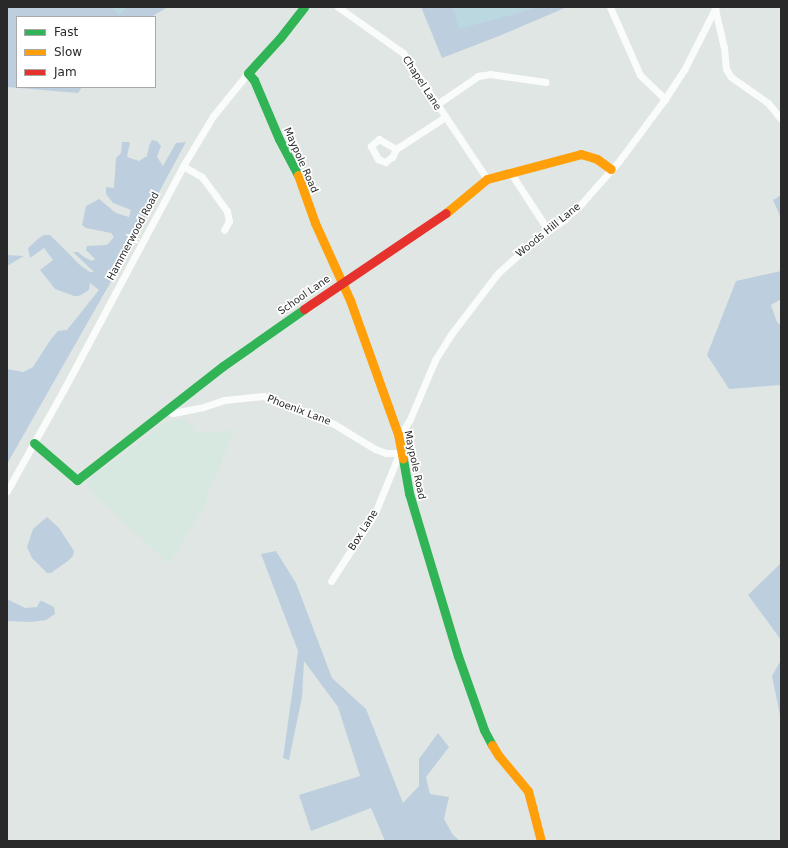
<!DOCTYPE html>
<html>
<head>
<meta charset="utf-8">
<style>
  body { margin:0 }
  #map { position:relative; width:788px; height:848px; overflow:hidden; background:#e0e6e3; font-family:"DejaVu Sans",sans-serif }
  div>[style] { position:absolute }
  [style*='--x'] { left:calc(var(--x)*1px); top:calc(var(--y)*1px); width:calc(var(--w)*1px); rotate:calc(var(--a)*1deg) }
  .education>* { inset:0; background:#d6e8df }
  .green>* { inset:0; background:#bdcfde }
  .pitch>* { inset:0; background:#bbd8e1 }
  .street>* { height:7px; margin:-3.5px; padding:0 3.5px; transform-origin:3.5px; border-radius:3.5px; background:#fafbfb }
  .fast>* { height:9px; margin:-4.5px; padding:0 4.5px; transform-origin:4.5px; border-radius:4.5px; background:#30b455 }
  .slow>* { height:9px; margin:-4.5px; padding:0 4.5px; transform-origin:4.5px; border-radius:4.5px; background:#ff9f0a }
  .jam>* { height:9px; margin:-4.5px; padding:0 4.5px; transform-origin:4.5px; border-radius:4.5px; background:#e5322d }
  span { translate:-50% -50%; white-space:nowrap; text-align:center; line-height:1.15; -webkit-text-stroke:3.5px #fff; paint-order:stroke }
  .street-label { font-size:10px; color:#292929 }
  .frame { position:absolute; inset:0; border:8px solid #292929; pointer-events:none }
  .legend { position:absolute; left:16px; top:16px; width:140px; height:72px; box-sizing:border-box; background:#fff; border:1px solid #a9a9a9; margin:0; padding:5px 7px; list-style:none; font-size:12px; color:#292929 }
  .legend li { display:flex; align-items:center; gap:8px; height:20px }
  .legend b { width:20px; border:1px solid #a9a9a9 }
</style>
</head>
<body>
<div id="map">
  <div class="education">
    <div style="clip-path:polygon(185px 419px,197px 433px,235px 430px,207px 495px,206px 503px,169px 564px,97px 497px,86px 482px,167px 422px)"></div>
  </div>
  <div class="green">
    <div style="clip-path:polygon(7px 7px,168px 7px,151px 17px,17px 17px,17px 87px,82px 87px,78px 93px,7px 87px)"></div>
    <div style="clip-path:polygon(421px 7px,567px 7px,499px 36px,442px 58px)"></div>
    <div style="clip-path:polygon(152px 140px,157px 141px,161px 146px,157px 157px,163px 166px,176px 143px,186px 142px,109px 285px,7px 464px,7px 369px,23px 372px,33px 367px,51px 339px,58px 331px,67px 330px,99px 290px,90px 283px,89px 290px,79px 296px,74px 296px,55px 289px,40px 270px,53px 260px,44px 248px,30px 258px,28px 248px,38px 239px,44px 235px,50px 235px,81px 266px,90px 272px,94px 272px,73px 252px,78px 252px,84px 257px,92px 261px,95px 259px,86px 250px,87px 246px,107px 245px,114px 237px,111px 233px,86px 228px,82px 225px,86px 206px,99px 199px,116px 213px,129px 217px,131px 210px,113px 203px,106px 194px,106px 187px,114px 188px,116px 158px,121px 153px,122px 142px,130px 142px,127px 157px,139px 161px,147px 156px,149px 146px)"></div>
    <div style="clip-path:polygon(781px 195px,781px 218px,773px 200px)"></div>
    <div style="clip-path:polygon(7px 255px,24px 256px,7px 266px)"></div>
    <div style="clip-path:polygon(781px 271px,781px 299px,771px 305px,777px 322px,781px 326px,781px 385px,729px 389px,707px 355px,736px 281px)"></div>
    <div style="clip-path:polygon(47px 517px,59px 528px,74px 551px,73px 556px,68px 561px,51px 573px,47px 573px,32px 558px,27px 547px,33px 529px)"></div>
    <div style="clip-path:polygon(276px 551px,296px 583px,332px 678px,366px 709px,403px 803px,419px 786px,419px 759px,438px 733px,449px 747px,426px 777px,430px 794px,449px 797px,444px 819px,453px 835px,460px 841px,385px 841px,371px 808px,311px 831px,299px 795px,360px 776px,338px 707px,304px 661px,302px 697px,289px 760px,283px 758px,298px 651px,261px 554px)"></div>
    <div style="clip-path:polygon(781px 563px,781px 640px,748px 595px)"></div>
    <div style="clip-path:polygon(7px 599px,25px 608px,37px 607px,40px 601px,42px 601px,54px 607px,55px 614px,46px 620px,32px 622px,7px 621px)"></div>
    <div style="clip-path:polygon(781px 660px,781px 721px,772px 676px)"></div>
  </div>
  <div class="pitch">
    <div style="clip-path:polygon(112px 7px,128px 7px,119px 15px)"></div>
    <div style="clip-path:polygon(453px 7px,540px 7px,459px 29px)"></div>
  </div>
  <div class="street">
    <div style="--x:338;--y:7;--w:80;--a:35.3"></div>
    <div style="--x:403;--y:53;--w:151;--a:56.3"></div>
    <div style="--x:610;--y:7;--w:74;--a:66.2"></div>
    <div style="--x:640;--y:75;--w:35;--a:44"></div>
    <div style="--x:715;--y:9;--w:39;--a:77"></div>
    <div style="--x:724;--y:47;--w:22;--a:85"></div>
    <div style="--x:726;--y:69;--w:9;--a:58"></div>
    <div style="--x:731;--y:77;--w:45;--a:35.1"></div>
    <div style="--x:768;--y:103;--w:21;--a:51"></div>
    <div style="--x:436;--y:105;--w:51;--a:-34.6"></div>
    <div style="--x:478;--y:76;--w:12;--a:-9"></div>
    <div style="--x:490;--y:74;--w:56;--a:8.3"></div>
    <div style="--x:396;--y:149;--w:20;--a:-150"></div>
    <div style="--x:379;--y:139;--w:11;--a:139"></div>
    <div style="--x:371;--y:146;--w:15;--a:62"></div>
    <div style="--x:378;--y:159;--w:8;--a:23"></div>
    <div style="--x:385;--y:162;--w:9;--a:-36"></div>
    <div style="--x:392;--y:157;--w:9;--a:-63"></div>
    <div style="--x:396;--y:149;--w:59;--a:-33.1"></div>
    <div style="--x:183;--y:166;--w:22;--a:30"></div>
    <div style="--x:202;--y:177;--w:42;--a:53.7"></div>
    <div style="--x:227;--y:211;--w:10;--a:79"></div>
    <div style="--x:229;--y:221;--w:10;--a:119"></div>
    <div style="--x:510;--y:172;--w:69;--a:56.8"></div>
    <div style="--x:166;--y:411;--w:7;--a:16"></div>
    <div style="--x:173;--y:413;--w:31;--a:-11"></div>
    <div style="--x:203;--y:407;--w:22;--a:-18"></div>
    <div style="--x:224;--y:400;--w:40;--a:-5.7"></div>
    <div style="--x:264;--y:396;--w:75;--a:21.8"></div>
    <div style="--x:334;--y:424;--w:48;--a:31.4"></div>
    <div style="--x:375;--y:449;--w:12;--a:20"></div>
    <div style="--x:386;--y:453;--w:17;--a:0"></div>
    <div style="--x:398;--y:434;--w:4;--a:-27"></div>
    <div style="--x:402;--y:432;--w:15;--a:-58"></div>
    <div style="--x:410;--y:419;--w:64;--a:-67"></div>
    <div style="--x:435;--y:360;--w:32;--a:-58"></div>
    <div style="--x:452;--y:333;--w:76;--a:-52.5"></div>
    <div style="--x:498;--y:273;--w:52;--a:-41.9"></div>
    <div style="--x:537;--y:238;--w:34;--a:-34"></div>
    <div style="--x:565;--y:219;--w:22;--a:-43"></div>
    <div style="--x:581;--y:204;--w:57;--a:-48.5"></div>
    <div style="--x:619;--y:161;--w:77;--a:-53.4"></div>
    <div style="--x:665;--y:99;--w:35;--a:-57"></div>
    <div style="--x:684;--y:70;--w:71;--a:-63.1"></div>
    <div style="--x:7;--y:491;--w:115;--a:-60.8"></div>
    <div style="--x:63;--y:391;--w:255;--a:-61.9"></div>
    <div style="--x:183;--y:166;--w:58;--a:-59"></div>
    <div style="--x:213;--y:116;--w:55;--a:-50.9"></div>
    <div style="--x:331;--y:581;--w:81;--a:-57.1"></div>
    <div style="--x:375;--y:513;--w:64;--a:-67.9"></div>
  </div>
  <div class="fast">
    <div style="--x:298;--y:175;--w:41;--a:-117.8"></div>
    <div style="--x:279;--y:139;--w:64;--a:-113"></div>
    <div style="--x:254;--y:80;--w:9;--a:-131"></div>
    <div style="--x:248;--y:73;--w:47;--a:-47.6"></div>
    <div style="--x:280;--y:38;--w:39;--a:-52"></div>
    <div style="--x:34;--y:443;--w:57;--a:40.7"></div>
    <div style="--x:77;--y:480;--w:185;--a:-38"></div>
    <div style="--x:223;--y:366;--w:99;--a:-35.1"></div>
    <div style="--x:403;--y:459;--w:35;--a:80"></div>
    <div style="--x:409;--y:493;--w:170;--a:73.3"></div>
    <div style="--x:458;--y:656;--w:78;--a:70.6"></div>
    <div style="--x:484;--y:730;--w:17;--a:62"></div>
  </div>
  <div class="slow">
    <div style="--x:298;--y:175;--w:51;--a:70.5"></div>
    <div style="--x:315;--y:223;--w:85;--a:65.6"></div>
    <div style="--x:350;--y:300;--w:142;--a:70.3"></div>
    <div style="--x:398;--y:434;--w:25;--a:79"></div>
    <div style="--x:446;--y:213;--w:53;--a:-39.7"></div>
    <div style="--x:487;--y:179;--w:97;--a:-14.9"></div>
    <div style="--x:581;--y:154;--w:17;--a:17"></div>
    <div style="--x:597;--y:159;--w:17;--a:36"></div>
    <div style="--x:492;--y:745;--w:13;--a:58"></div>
    <div style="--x:499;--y:756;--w:45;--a:50.4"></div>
    <div style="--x:528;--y:791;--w:52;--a:75.4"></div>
  </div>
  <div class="jam">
    <div style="--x:304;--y:309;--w:171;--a:-34.1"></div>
  </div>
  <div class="street-label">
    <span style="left:422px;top:83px;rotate:57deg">Chapel Lane</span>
    <span style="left:301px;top:160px;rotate:66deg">Maypole Road</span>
    <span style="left:548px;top:230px;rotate:-39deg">Woods Hill Lane</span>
    <span style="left:133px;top:236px;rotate:-62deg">Hammerwood Road</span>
    <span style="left:304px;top:295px;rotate:-35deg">School Lane</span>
    <span style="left:299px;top:410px;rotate:21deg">Phoenix Lane</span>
    <span style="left:415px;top:465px;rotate:78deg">Maypole Road</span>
    <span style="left:363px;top:530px;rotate:-58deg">Box Lane</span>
  </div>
  <div class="frame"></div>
  <ul class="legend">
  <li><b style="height:5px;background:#30b455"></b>Fast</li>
  <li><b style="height:5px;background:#ff9f0a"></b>Slow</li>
  <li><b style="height:5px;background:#e5322d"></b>Jam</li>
  </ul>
</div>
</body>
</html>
